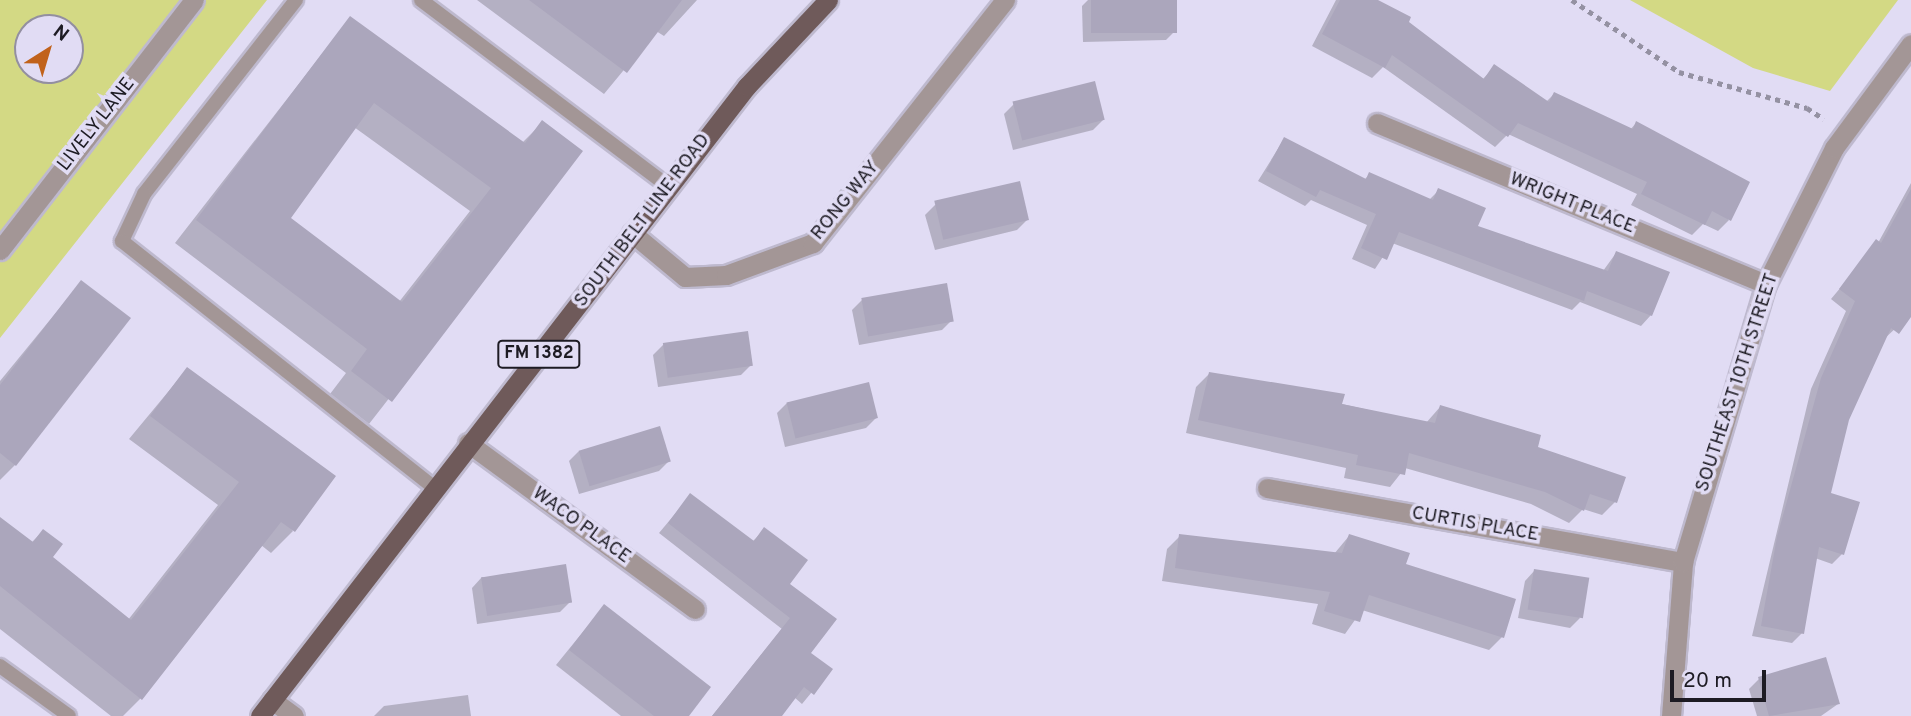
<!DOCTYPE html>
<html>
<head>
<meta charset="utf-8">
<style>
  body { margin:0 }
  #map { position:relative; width:1911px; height:716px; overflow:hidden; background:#e1dcf4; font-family:Overpass,sans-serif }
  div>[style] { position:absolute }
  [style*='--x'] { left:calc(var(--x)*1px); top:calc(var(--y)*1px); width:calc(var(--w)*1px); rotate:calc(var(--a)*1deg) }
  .green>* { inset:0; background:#d3d984 }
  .shadow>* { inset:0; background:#0003 }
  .building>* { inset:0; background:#aba6bc; transform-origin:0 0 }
  .path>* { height:4.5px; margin-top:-2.25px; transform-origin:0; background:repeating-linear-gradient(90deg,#9491a2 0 5px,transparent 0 10px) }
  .roads { filter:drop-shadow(2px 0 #beb9ce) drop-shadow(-2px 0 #beb9ce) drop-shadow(0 2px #beb9ce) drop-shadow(0 -2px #beb9ce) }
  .service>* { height:14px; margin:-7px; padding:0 7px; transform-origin:7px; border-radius:7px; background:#a39696 }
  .minor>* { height:19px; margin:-9.5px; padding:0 9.5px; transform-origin:9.5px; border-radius:9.5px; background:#a39696 }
  .primary>* { height:19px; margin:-9.5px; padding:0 9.5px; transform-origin:9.5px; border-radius:9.5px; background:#6f5a5a }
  span { translate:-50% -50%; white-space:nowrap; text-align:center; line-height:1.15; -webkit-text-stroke:7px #e1dcf4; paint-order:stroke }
  .shield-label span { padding:2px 5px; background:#e1dcf4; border:2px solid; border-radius:5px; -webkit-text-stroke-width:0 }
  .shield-label { font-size:18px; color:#1d1b23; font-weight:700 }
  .street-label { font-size:19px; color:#1d1b23 }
  .north { position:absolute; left:14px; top:14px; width:70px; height:70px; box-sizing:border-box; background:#e1dcf4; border:2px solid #938fa0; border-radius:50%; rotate:37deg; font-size:19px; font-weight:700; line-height:28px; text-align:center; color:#1d1b23 }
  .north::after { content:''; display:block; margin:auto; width:24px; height:32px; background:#c1621b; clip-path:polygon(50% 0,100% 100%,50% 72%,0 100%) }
  .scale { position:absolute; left:1670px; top:670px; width:96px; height:32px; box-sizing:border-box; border:4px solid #1d1b23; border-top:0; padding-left:9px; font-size:21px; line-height:24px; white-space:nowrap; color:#1d1b23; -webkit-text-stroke:5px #e1dcf4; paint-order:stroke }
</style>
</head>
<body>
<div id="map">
  <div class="green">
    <div style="clip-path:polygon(evenodd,0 0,267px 0,0 338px,0 0,28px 28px,70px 28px,70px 70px,28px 70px,28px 28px)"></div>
    <div style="clip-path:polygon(1630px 0,1898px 0,1830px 91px,1753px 68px)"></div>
  </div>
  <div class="shadow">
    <div style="clip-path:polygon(477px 0,697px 0,664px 36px,656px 31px,604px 94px)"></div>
    <div style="clip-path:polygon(1088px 0,1175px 0,1176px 30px,1166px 40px,1083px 42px,1082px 6px)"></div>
    <div style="clip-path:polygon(1336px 0,1375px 0,1482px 80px,1494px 67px,1546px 102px,1554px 94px,1630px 130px,1636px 123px,1729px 220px,1718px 231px,1703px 224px,1692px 235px,1631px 205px,1637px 194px,1508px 134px,1495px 147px,1383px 67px,1372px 78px,1312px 46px)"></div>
    <div style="clip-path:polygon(evenodd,350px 18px,522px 143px,542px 123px,581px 152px,369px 424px,330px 394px,346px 373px,175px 243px,350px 18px,354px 127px,470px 211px,399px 302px,288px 218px,354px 127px)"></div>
    <div style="clip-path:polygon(1014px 104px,1103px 120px,1093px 130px,1013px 150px,1004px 114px)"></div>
    <div style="clip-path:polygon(1284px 139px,1364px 180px,1370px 174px,1429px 200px,1439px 190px,1476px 227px,1603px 271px,1616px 253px,1651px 315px,1641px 326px,1580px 302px,1572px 310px,1392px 243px,1375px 269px,1352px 259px,1367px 225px,1311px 200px,1305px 206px,1258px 181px)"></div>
    <div style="clip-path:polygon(1911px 183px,1911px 314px,1884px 339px,1848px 419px,1829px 495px,1842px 554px,1832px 564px,1815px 558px,1802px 633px,1792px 643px,1752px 636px,1811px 389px,1846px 311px,1831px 299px,1878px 243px)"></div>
    <div style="clip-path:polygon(935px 205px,1027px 220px,1017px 230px,935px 250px,925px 215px)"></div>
    <div style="clip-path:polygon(81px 282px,15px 465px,0 480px,0 381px)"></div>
    <div style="clip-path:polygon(862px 300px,952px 320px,942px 330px,859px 345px,852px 310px)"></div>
    <div style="clip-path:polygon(663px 345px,751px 365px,741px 375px,658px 387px,653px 355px)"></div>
    <div style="clip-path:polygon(187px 369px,293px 531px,271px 553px,261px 545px,140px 699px,123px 716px,111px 716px,0 629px,0 520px,31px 543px,43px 531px,50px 557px,128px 620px,218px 505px,129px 439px)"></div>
    <div style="clip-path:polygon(1209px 374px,1426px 423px,1440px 407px,1536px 448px,1615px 502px,1602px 515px,1583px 509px,1569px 523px,1531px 504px,1405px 468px,1390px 487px,1344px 478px,1346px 468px,1186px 433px,1196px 387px)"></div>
    <div style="clip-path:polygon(787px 403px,876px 418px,866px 428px,785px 447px,777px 413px)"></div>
    <div style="clip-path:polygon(579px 451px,669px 461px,659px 471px,579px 494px,569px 461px)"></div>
    <div style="clip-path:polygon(690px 496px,752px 542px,765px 529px,809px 654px,830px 670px,802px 704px,794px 697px,780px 716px,712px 716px,782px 629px,659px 533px)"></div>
    <div style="clip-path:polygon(1180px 536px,1334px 554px,1349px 536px,1502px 637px,1489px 650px,1362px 610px,1345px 634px,1312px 624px,1318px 604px,1162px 581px,1167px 549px)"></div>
    <div style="clip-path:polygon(1535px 570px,1580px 618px,1570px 628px,1518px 618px,1525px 581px)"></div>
    <div style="clip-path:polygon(482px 577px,570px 602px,560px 612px,477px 624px,472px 588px)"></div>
    <div style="clip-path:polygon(604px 606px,687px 716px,621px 716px,556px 665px)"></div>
    <div style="clip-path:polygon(1759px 679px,1838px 704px,1821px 716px,1757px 716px,1749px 689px)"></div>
    <div style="clip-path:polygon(468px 695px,471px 716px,374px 716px,384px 706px)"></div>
  </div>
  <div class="building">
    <div style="clip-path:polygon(529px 0,682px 0,627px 73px)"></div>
    <div style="left:1091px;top:0;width:86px;height:33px"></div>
    <div style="clip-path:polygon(1340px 0,1378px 0,1411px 17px,1409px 22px,1484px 79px,1494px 64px,1549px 102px,1554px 92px,1633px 129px,1636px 121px,1750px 182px,1731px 221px,1712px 211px,1705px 225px,1641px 194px,1647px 182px,1518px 123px,1508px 137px,1392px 55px,1385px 68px,1322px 34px)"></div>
    <div style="clip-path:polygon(evenodd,350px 16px,525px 143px,542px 120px,583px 151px,392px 402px,351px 371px,367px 349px,196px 220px,350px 16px,374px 103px,491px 188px,402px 302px,291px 218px,374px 103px)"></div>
    <div style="left:1095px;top:81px;width:40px;height:85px;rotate:76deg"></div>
    <div style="clip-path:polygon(1284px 137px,1366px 179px,1369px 172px,1433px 200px,1438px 188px,1486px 208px,1478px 226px,1608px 271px,1616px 251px,1670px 272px,1652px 316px,1587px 291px,1584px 301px,1399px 232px,1387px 260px,1361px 248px,1376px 214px,1320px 190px,1316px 197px,1266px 171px)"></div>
    <div style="left:1020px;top:181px;width:40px;height:88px;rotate:77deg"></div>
    <div style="clip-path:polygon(1911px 189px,1911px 317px,1899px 334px,1891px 328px,1849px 420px,1831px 493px,1860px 502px,1844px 555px,1819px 547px,1804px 634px,1761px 626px,1777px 537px,1821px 378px,1855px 301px,1839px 289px,1876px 239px,1881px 243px)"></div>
    <div style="clip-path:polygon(81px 280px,131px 318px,16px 466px,0 453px,0 385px)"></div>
    <div style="left:947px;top:283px;width:39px;height:87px;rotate:80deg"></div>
    <div style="left:748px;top:331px;width:35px;height:86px;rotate:82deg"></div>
    <div style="clip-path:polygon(187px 367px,336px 476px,295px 532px,281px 522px,142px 700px,0 586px,0 517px,33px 542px,43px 529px,63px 544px,53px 557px,131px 620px,239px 482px,150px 416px)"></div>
    <div style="clip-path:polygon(1209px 372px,1345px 394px,1342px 404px,1435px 423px,1440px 405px,1541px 435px,1538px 447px,1626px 477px,1617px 503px,1590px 494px,1584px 511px,1545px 492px,1409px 453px,1405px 475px,1356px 465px,1358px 455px,1198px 420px)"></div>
    <div style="left:869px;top:382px;width:37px;height:85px;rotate:76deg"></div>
    <div style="left:660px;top:426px;width:37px;height:85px;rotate:73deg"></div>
    <div style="clip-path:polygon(690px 493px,754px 541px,764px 527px,808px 560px,790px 584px,837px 619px,811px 653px,833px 669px,814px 695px,804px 687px,782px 716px,712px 716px,790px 618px,668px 523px)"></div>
    <div style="clip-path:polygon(1179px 534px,1342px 553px,1349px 534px,1410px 553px,1406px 564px,1516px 599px,1504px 638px,1369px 595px,1360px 622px,1324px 611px,1330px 592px,1175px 568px)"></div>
    <div style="left:566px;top:564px;width:39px;height:86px;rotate:81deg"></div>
    <div style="left:1534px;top:569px;width:56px;height:41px;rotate:9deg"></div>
    <div style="clip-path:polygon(604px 604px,711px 687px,689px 716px,654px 716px,569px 650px)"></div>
    <div style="clip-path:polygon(1826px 657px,1840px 704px,1769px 716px,1758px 677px)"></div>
  </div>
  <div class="path">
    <div style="--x:1572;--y:0;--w:129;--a:33.9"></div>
    <div style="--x:1679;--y:72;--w:133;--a:15.7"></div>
    <div style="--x:1807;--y:108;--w:20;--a:33"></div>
  </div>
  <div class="roads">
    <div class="service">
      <div style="--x:296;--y:0;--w:246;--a:128.1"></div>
      <div style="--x:144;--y:194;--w:52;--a:115.1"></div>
      <div style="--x:122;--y:241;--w:397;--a:38.3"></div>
      <div style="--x:421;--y:0;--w:311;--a:37"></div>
      <div style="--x:0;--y:666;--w:85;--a:35.9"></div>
    </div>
    <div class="minor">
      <div style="--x:1377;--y:123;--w:421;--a:22.5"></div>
      <div style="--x:632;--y:233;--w:69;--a:39.7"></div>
      <div style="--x:685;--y:277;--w:41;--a:-2.8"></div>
      <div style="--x:726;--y:275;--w:93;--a:-20.2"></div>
      <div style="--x:813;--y:243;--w:310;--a:-51.7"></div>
      <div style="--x:0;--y:250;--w:316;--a:-52.2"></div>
      <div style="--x:468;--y:443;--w:281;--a:36.2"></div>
      <div style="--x:1267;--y:488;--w:423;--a:10.1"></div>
      <div style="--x:272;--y:700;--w:27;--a:36"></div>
      <div style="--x:1671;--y:716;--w:154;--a:-85.5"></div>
      <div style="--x:1683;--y:562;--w:290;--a:-73.4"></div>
      <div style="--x:1766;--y:284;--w:152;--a:-63.4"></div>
      <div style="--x:1834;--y:148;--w:129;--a:-53.5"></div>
    </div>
    <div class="primary">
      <div style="--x:260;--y:716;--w:796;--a:-52.3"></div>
      <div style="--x:747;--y:86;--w:118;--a:-46.7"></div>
    </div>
  </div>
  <div class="shield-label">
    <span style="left:539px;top:354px">FM 1382</span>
  </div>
  <div class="street-label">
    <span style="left:97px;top:125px;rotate:-52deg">LIVELY LANE</span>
    <span style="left:846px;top:201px;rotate:-51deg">RONG WAY</span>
    <span style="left:1572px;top:204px;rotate:22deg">WRIGHT PLACE</span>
    <span style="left:643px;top:221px;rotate:-53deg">SOUTH BELT LINE ROAD</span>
    <span style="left:1738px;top:383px;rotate:-72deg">SOUTHEAST 10TH STREET</span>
    <span style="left:1475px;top:525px;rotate:10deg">CURTIS PLACE</span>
    <span style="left:581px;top:526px;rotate:36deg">WACO PLACE</span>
  </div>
  <div class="north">N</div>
  <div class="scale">20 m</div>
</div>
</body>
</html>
